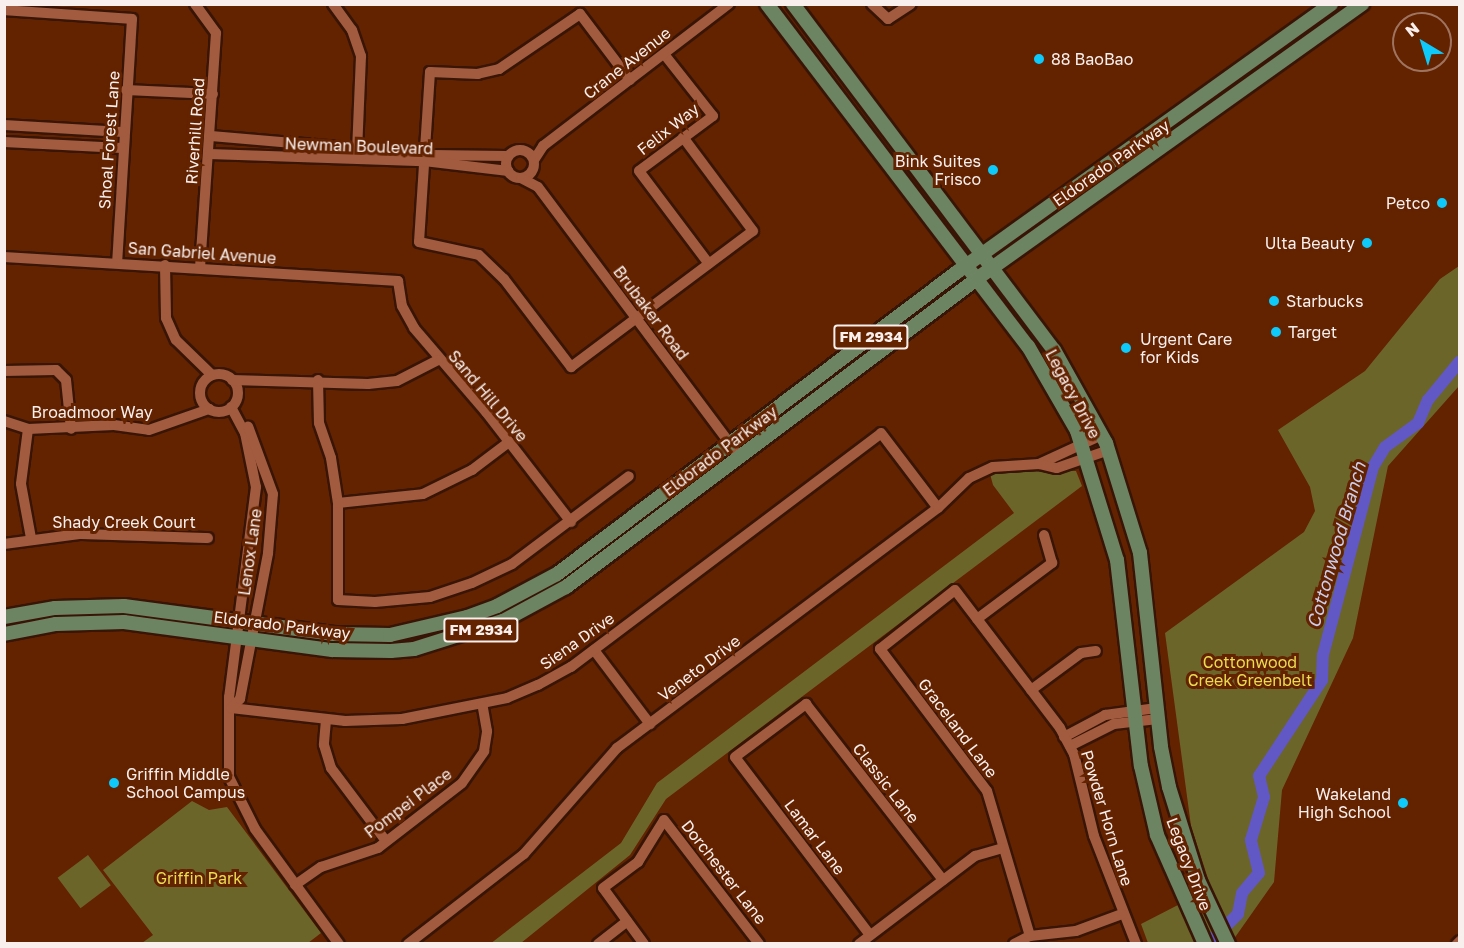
<!DOCTYPE html>
<html>
<head>
<meta charset="utf-8">
<style>
  body { margin:0 }
  #map { position:relative; width:1464px; height:948px; overflow:hidden; background:#632200; font-family:"Golos Text",sans-serif }
  div>[style] { position:absolute }
  [style*='--x'] { left:calc(var(--x)*1px); top:calc(var(--y)*1px); width:calc(var(--w)*1px); rotate:calc(var(--a)*1deg) }
  .green>* { inset:0; background:#6c6529; transform-origin:0 0 }
  .river>* { height:12px; margin:-6px; padding:0 6px; transform-origin:6px; border-radius:6px; background:#6158c5 }
  .roads { filter:drop-shadow(2px 0 #381506) drop-shadow(-2px 0 #381506) drop-shadow(0 2px #381506) drop-shadow(0 -2px #381506) }
  .minor>* { height:10px; margin:-5px; padding:0 5px; transform-origin:5px; border-radius:5px; background:#a25b3e }
  .minor>.ring { margin:-5px; padding:0; box-sizing:content-box; background:none; border:10px solid #a25b3e; border-radius:50% }
  .major>* { height:14px; margin:-7px; padding:0 7px; transform-origin:7px; border-radius:7px; background:#6d8463 }
  .dots>* { width:16px; height:16px; translate:-50% -50%; box-sizing:border-box; border:3px solid #632200; border-radius:50% }
  span { translate:-50% -50%; white-space:nowrap; text-align:center; line-height:1.15; -webkit-text-stroke:6px #632200; paint-order:stroke }
  .shield-label span { padding:2px 4px; background:#632200; border:2px solid; border-radius:4px; -webkit-text-stroke-width:0 }
  .shield-label { font-size:15px; color:#f9f0ed; font-weight:700 }
  .poi-label { font-size:16px; color:#f9f0ed }
  .left { translate:0 -50%; text-align:left }
  .right { translate:-100% -50%; text-align:right }
  .street-label { font-size:16px; color:#f9f0ed }
  .park-label { font-size:16px; color:#ebdc52 }
  .water-label { font-size:18px; color:#ccceea; font-style:italic }
  .frame { position:absolute; inset:0; border:6px solid #f9f0ed; pointer-events:none }
  .north { position:absolute; left:1392px; top:12px; width:60px; height:60px; box-sizing:border-box; background:#632200; border:2px solid #9f745f; border-radius:50%; rotate:322deg; font-size:16px; font-weight:700; line-height:24px; text-align:center; color:#f9f0ed }
  .north::after { content:''; display:block; margin:auto; width:21px; height:27px; background:#0dcafa; clip-path:polygon(50% 0,100% 100%,50% 72%,0 100%) }
</style>
</head>
<body>
<div id="map">
  <div class="green">
    <div style="clip-path:polygon(1459px 266px,1459px 386px,1388px 466px,1353px 638px,1282px 790px,1274px 882px,1231px 943px,1148px 943px,1141px 924px,1211px 888px,1191px 826px,1165px 633px,1304px 532px,1315px 511px,1310px 487px,1278px 430px,1365px 371px,1440px 279px)"></div>
    <div style="clip-path:polygon(1012px 469px,1076px 471px,1082px 486px,666px 799px,630px 855px,521px 943px,490px 944px,621px 843px,657px 783px,1014px 513px,993px 485px,990px 474px)"></div>
    <div style="clip-path:polygon(192px 801px,209px 810px,227px 807px,321px 933px,308px 943px,142px 943px,153px 935px,103px 870px)"></div>
    <div style="left:88px;top:855px;width:38px;height:38px;rotate:53deg"></div>
  </div>
  <div class="river">
    <div style="--x:1208;--y:944;--w:42;--a:-45"></div>
    <div style="--x:1238;--y:914;--w:21;--a:-79"></div>
    <div style="--x:1242;--y:893;--w:26;--a:-50"></div>
    <div style="--x:1259;--y:873;--w:34;--a:-104"></div>
    <div style="--x:1251;--y:840;--w:45;--a:-73.2"></div>
    <div style="--x:1264;--y:797;--w:22;--a:-103"></div>
    <div style="--x:1259;--y:776;--w:115;--a:-56.7"></div>
    <div style="--x:1322;--y:680;--w:25;--a:-88"></div>
    <div style="--x:1323;--y:655;--w:195;--a:-75.1"></div>
    <div style="--x:1373;--y:467;--w:23;--a:-59"></div>
    <div style="--x:1385;--y:447;--w:41;--a:-36"></div>
    <div style="--x:1418;--y:423;--w:25;--a:-67"></div>
    <div style="--x:1428;--y:400;--w:50;--a:-50.6"></div>
  </div>
  <div class="roads">
    <div class="minor">
      <div style="--x:195;--y:4;--w:36;--a:54"></div>
      <div style="--x:216;--y:33;--w:235;--a:93.9"></div>
      <div style="--x:333;--y:4;--w:32;--a:54"></div>
      <div style="--x:352;--y:30;--w:28;--a:71"></div>
      <div style="--x:361;--y:56;--w:95;--a:92.4"></div>
      <div style="--x:872;--y:4;--w:22;--a:43"></div>
      <div style="--x:888;--y:19;--w:27;--a:-33"></div>
      <div style="--x:4;--y:10;--w:128;--a:4"></div>
      <div style="--x:132;--y:19;--w:243;--a:93.5"></div>
      <div style="--x:664;--y:54;--w:79;--a:51.7"></div>
      <div style="--x:713;--y:116;--w:92;--a:143.4"></div>
      <div style="--x:639;--y:171;--w:116;--a:53"></div>
      <div style="--x:630;--y:80;--w:83;--a:-127.1"></div>
      <div style="--x:580;--y:14;--w:98;--a:145.8"></div>
      <div style="--x:499;--y:69;--w:22;--a:167"></div>
      <div style="--x:478;--y:74;--w:48;--a:-177.6"></div>
      <div style="--x:430;--y:72;--w:170;--a:93.7"></div>
      <div style="--x:419;--y:242;--w:61;--a:12.2"></div>
      <div style="--x:479;--y:255;--w:35;--a:44"></div>
      <div style="--x:504;--y:279;--w:111;--a:52.7"></div>
      <div style="--x:571;--y:367;--w:227;--a:-36.8"></div>
      <div style="--x:753;--y:231;--w:117;--a:-126.7"></div>
      <div style="--x:126;--y:90;--w:87;--a:2.6"></div>
      <div style="--x:4;--y:125;--w:119;--a:3.4"></div>
      <div style="--x:211;--y:136;--w:222;--a:4.9"></div>
      <div style="--x:432;--y:155;--w:75;--a:0.8"></div>
      <div style="--x:4;--y:142;--w:118;--a:2.9"></div>
      <div class="ring" style="left:506px;top:150px;width:18px;height:18px"></div>
      <div style="--x:209;--y:154;--w:215;--a:1.9"></div>
      <div style="--x:424;--y:161;--w:85;--a:6.8"></div>
      <div style="--x:534;--y:160;--w:17;--a:-57"></div>
      <div style="--x:543;--y:146;--w:234;--a:-37.4"></div>
      <div style="--x:521;--y:178;--w:19;--a:28"></div>
      <div style="--x:538;--y:187;--w:337;--a:53.2"></div>
      <div style="--x:4;--y:257;--w:395;--a:3.5"></div>
      <div style="--x:398;--y:281;--w:25;--a:81"></div>
      <div style="--x:402;--y:306;--w:25;--a:61"></div>
      <div style="--x:414;--y:328;--w:111;--a:49.4"></div>
      <div style="--x:486;--y:412;--w:139;--a:52.3"></div>
      <div style="--x:165;--y:265;--w:53;--a:88.9"></div>
      <div style="--x:166;--y:318;--w:24;--a:66"></div>
      <div style="--x:176;--y:340;--w:50;--a:44.2"></div>
      <div style="--x:4;--y:371;--w:52;--a:-1.1"></div>
      <div style="--x:56;--y:370;--w:14;--a:45"></div>
      <div style="--x:66;--y:380;--w:49;--a:84.2"></div>
      <div class="ring" style="left:200px;top:374px;width:28px;height:28px"></div>
      <div style="--x:232;--y:380;--w:136;--a:1.7"></div>
      <div style="--x:368;--y:384;--w:29;--a:-6"></div>
      <div style="--x:397;--y:381;--w:46;--a:-27.1"></div>
      <div style="--x:318;--y:380;--w:43;--a:88.7"></div>
      <div style="--x:319;--y:423;--w:37;--a:71"></div>
      <div style="--x:331;--y:458;--w:46;--a:81.2"></div>
      <div style="--x:338;--y:503;--w:97;--a:90"></div>
      <div style="--x:338;--y:600;--w:37;--a:3"></div>
      <div style="--x:375;--y:602;--w:55;--a:-5.2"></div>
      <div style="--x:430;--y:597;--w:44;--a:-18.4"></div>
      <div style="--x:472;--y:583;--w:44;--a:-25.4"></div>
      <div style="--x:512;--y:564;--w:146;--a:-36.9"></div>
      <div style="--x:231;--y:407;--w:30;--a:62"></div>
      <div style="--x:245;--y:433;--w:55;--a:78.5"></div>
      <div style="--x:256;--y:487;--w:212;--a:97.3"></div>
      <div style="--x:229;--y:697;--w:80;--a:90"></div>
      <div style="--x:229;--y:777;--w:58;--a:63.4"></div>
      <div style="--x:255;--y:829;--w:142;--a:53.9"></div>
      <div style="--x:4;--y:421;--w:25;--a:18"></div>
      <div style="--x:28;--y:429;--w:86;--a:-2.7"></div>
      <div style="--x:114;--y:425;--w:35;--a:8"></div>
      <div style="--x:149;--y:430;--w:64;--a:-19.3"></div>
      <div style="--x:28;--y:429;--w:55;--a:97.3"></div>
      <div style="--x:21;--y:484;--w:55;--a:79.5"></div>
      <div style="--x:1039;--y:464;--w:69;--a:-24.7"></div>
      <div style="--x:338;--y:503;--w:85;--a:-6"></div>
      <div style="--x:423;--y:494;--w:55;--a:-26.1"></div>
      <div style="--x:472;--y:470;--w:46;--a:-37.1"></div>
      <div style="--x:4;--y:544;--w:76;--a:-7.6"></div>
      <div style="--x:79;--y:534;--w:129;--a:1.8"></div>
      <div style="--x:977;--y:619;--w:94;--a:-36.7"></div>
      <div style="--x:1052;--y:563;--w:29;--a:-106"></div>
      <div style="--x:594;--y:650;--w:93;--a:52.9"></div>
      <div style="--x:1031;--y:690;--w:62;--a:-36.5"></div>
      <div style="--x:1081;--y:653;--w:15;--a:-8"></div>
      <div style="--x:231;--y:708;--w:115;--a:6.5"></div>
      <div style="--x:345;--y:721;--w:57;--a:-2"></div>
      <div style="--x:402;--y:719;--w:107;--a:-11.3"></div>
      <div style="--x:507;--y:698;--w:34;--a:-23"></div>
      <div style="--x:538;--y:685;--w:38;--a:-29"></div>
      <div style="--x:571;--y:667;--w:388;--a:-37"></div>
      <div style="--x:881;--y:433;--w:94;--a:52.8"></div>
      <div style="--x:231;--y:708;--w:13;--a:-45"></div>
      <div style="--x:240;--y:699;--w:149;--a:-79.1"></div>
      <div style="--x:268;--y:553;--w:59;--a:-85.2"></div>
      <div style="--x:273;--y:494;--w:72;--a:-110.2"></div>
      <div style="--x:326;--y:720;--w:25;--a:95"></div>
      <div style="--x:324;--y:745;--w:24;--a:73"></div>
      <div style="--x:331;--y:768;--w:91;--a:53"></div>
      <div style="--x:1064;--y:737;--w:47;--a:-28.2"></div>
      <div style="--x:1105;--y:715;--w:52;--a:-7.7"></div>
      <div style="--x:1070;--y:746;--w:49;--a:-26.6"></div>
      <div style="--x:1114;--y:724;--w:44;--a:-6.5"></div>
      <div style="--x:295;--y:885;--w:32;--a:-35"></div>
      <div style="--x:321;--y:867;--w:60;--a:-18.4"></div>
      <div style="--x:378;--y:848;--w:106;--a:-37.7"></div>
      <div style="--x:462;--y:783;--w:39;--a:-55"></div>
      <div style="--x:484;--y:751;--w:20;--a:-81"></div>
      <div style="--x:487;--y:731;--w:27;--a:-100"></div>
      <div style="--x:870;--y:935;--w:223;--a:-127.2"></div>
      <div style="--x:735;--y:757;--w:89;--a:-36.7"></div>
      <div style="--x:806;--y:704;--w:223;--a:52.1"></div>
      <div style="--x:1030;--y:936;--w:151;--a:-106.5"></div>
      <div style="--x:987;--y:791;--w:178;--a:-127"></div>
      <div style="--x:880;--y:649;--w:95;--a:-38.2"></div>
      <div style="--x:955;--y:590;--w:173;--a:52.7"></div>
      <div style="--x:1060;--y:728;--w:30;--a:62"></div>
      <div style="--x:1074;--y:754;--w:84;--a:76.3"></div>
      <div style="--x:1094;--y:836;--w:116;--a:68.7"></div>
      <div style="--x:408;--y:944;--w:147;--a:-37.8"></div>
      <div style="--x:524;--y:854;--w:141;--a:-48.7"></div>
      <div style="--x:617;--y:748;--w:401;--a:-36.8"></div>
      <div style="--x:938;--y:508;--w:43;--a:-44.1"></div>
      <div style="--x:969;--y:478;--w:26;--a:-25"></div>
      <div style="--x:993;--y:467;--w:46;--a:-3.7"></div>
      <div style="--x:1039;--y:464;--w:18;--a:13"></div>
      <div style="--x:1057;--y:468;--w:55;--a:-19.1"></div>
      <div style="--x:598;--y:944;--w:37;--a:-38"></div>
      <div style="--x:644;--y:944;--w:69;--a:-126.2"></div>
      <div style="--x:603;--y:888;--w:44;--a:-36.6"></div>
      <div style="--x:638;--y:862;--w:49;--a:-58.2"></div>
      <div style="--x:664;--y:820;--w:156;--a:52.5"></div>
      <div style="--x:859;--y:944;--w:146;--a:-37.2"></div>
      <div style="--x:975;--y:856;--w:29;--a:-16"></div>
      <div style="--x:1014;--y:944;--w:18;--a:-27"></div>
      <div style="--x:1030;--y:936;--w:46;--a:-6.2"></div>
      <div style="--x:1076;--y:931;--w:49;--a:-20.3"></div>
      <div style="--x:1457;--y:944;--w:4;--a:-45"></div>
    </div>
    <div class="major">
      <div style="--x:767;--y:4;--w:430;--a:52.7"></div>
      <div style="--x:1028;--y:346;--w:98;--a:60"></div>
      <div style="--x:1077;--y:431;--w:135;--a:72.8"></div>
      <div style="--x:1117;--y:560;--w:207;--a:83.4"></div>
      <div style="--x:1141;--y:766;--w:71;--a:76.9"></div>
      <div style="--x:1157;--y:835;--w:119;--a:66.2"></div>
      <div style="--x:793;--y:4;--w:433;--a:53"></div>
      <div style="--x:1054;--y:350;--w:107;--a:60.8"></div>
      <div style="--x:1106;--y:443;--w:115;--a:72.8"></div>
      <div style="--x:1140;--y:553;--w:195;--a:83.8"></div>
      <div style="--x:1161;--y:747;--w:41;--a:78.7"></div>
      <div style="--x:1169;--y:787;--w:97;--a:72.7"></div>
      <div style="--x:1198;--y:880;--w:71;--a:64.9"></div>
      <div style="--x:4;--y:617;--w:52;--a:-10"></div>
      <div style="--x:55;--y:608;--w:69;--a:-1.7"></div>
      <div style="--x:124;--y:606;--w:212;--a:7.6"></div>
      <div style="--x:334;--y:634;--w:56;--a:1"></div>
      <div style="--x:390;--y:635;--w:79;--a:-13.2"></div>
      <div style="--x:467;--y:617;--w:32;--a:-20"></div>
      <div style="--x:497;--y:606;--w:68;--a:-28.1"></div>
      <div style="--x:557;--y:574;--w:501;--a:-37.05"></div>
      <div style="--x:957;--y:272;--w:460;--a:-35.6"></div>
      <div style="--x:4;--y:634;--w:53;--a:-10.9"></div>
      <div style="--x:56;--y:624;--w:68;--a:-1.7"></div>
      <div style="--x:124;--y:622;--w:210;--a:7.7"></div>
      <div style="--x:332;--y:650;--w:59;--a:1"></div>
      <div style="--x:391;--y:651;--w:23;--a:-5"></div>
      <div style="--x:414;--y:649;--w:93;--a:-17.5"></div>
      <div style="--x:503;--y:621;--w:72;--a:-28.4"></div>
      <div style="--x:566;--y:587;--w:515;--a:-36.87"></div>
      <div style="--x:978;--y:278;--w:472;--a:-35.5"></div>
    </div>
  </div>
  <div class="dots">
    <div style="left:1039px;top:59px;background:#0dcafa"></div>
    <div style="left:993px;top:170px;background:#0dcafa"></div>
    <div style="left:1442px;top:203px;background:#0dcafa"></div>
    <div style="left:1367px;top:243px;background:#0dcafa"></div>
    <div style="left:1274px;top:301px;background:#0dcafa"></div>
    <div style="left:1276px;top:332px;background:#0dcafa"></div>
    <div style="left:1126px;top:348px;background:#0dcafa"></div>
    <div style="left:114px;top:783px;background:#0dcafa"></div>
    <div style="left:1403px;top:803px;background:#0dcafa"></div>
  </div>
  <div class="shield-label">
    <span style="left:871px;top:337px">FM 2934</span>
    <span style="left:481px;top:630px">FM 2934</span>
  </div>
  <div class="poi-label">
    <span class="left" style="left:1051px;top:59px">88 BaoBao</span>
    <span class="right" style="left:981px;top:170px">Bink Suites<br>Frisco</span>
    <span class="right" style="left:1430px;top:203px">Petco</span>
    <span class="right" style="left:1355px;top:243px">Ulta Beauty</span>
    <span class="left" style="left:1286px;top:301px">Starbucks</span>
    <span class="left" style="left:1288px;top:332px">Target</span>
    <span class="left" style="left:1140px;top:348px">Urgent Care<br>for Kids</span>
    <span class="left" style="left:126px;top:783px">Griffin Middle<br>School Campus</span>
    <span class="right" style="left:1391px;top:803px">Wakeland<br>High School</span>
  </div>
  <div class="street-label">
    <span style="left:627px;top:63px;rotate:-38deg">Crane Avenue</span>
    <span style="left:668px;top:129px;rotate:-38deg">Felix Way</span>
    <span style="left:195px;top:131px;rotate:-86deg">Riverhill Road</span>
    <span style="left:109px;top:140px;rotate:-86deg">Shoal Forest Lane</span>
    <span style="left:359px;top:146px;rotate:2deg">Newman Boulevard</span>
    <span style="left:1111px;top:163px;rotate:-35deg">Eldorado Parkway</span>
    <span style="left:202px;top:253px;rotate:4deg">San Gabriel Avenue</span>
    <span style="left:651px;top:313px;rotate:53deg">Brubaker Road</span>
    <span style="left:1073px;top:394px;rotate:62deg">Legacy Drive</span>
    <span style="left:488px;top:396px;rotate:50deg">Sand Hill Drive</span>
    <span style="left:92px;top:412px">Broadmoor Way</span>
    <span style="left:720px;top:451px;rotate:-37deg">Eldorado Parkway</span>
    <span style="left:124px;top:522px">Shady Creek Court</span>
    <span style="left:250px;top:552px;rotate:-82deg">Lenox Lane</span>
    <span style="left:282px;top:625px;rotate:7deg">Eldorado Parkway</span>
    <span style="left:577px;top:641px;rotate:-35deg">Siena Drive</span>
    <span style="left:699px;top:668px;rotate:-37deg">Veneto Drive</span>
    <span style="left:958px;top:728px;rotate:53deg">Graceland Lane</span>
    <span style="left:886px;top:783px;rotate:52deg">Classic Lane</span>
    <span style="left:408px;top:803px;rotate:-37deg">Pompei Place</span>
    <span style="left:1107px;top:818px;rotate:73deg">Powder Horn Lane</span>
    <span style="left:815px;top:837px;rotate:53deg">Lamar Lane</span>
    <span style="left:1189px;top:864px;rotate:69deg">Legacy Drive</span>
    <span style="left:724px;top:872px;rotate:52deg">Dorchester Lane</span>
  </div>
  <div class="park-label">
    <span style="left:1250px;top:671px">Cottonwood<br>Creek Greenbelt</span>
    <span style="left:199px;top:878px">Griffin Park</span>
  </div>
  <div class="water-label">
    <span style="left:1336px;top:545px;rotate:-74deg">Cottonwood Branch</span>
  </div>
  <div class="frame"></div>
  <div class="north">N</div>
</div>
</body>
</html>
